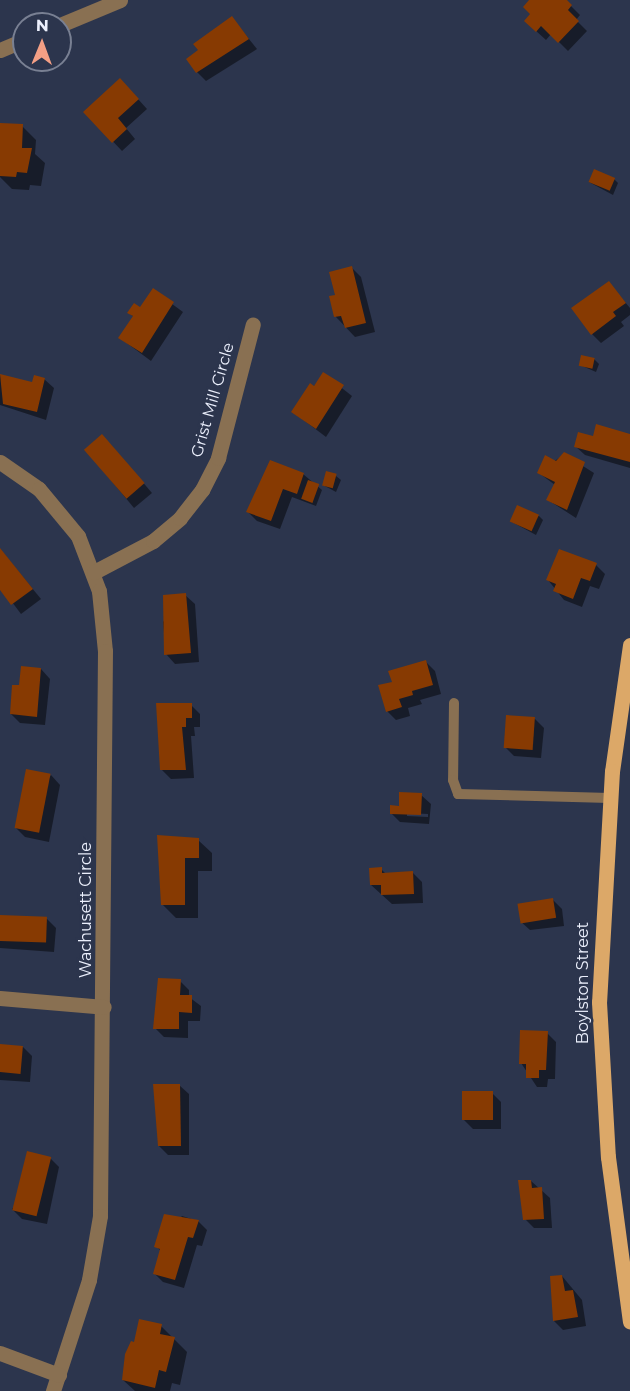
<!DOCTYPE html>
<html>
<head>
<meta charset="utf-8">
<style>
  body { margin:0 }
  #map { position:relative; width:630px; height:1391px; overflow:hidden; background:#2c354d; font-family:Montserrat,sans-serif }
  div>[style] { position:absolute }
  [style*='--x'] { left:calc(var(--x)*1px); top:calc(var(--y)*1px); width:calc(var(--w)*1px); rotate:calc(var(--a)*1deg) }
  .shadow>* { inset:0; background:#0007 }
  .building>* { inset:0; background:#873a02; transform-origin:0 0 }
  .service>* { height:10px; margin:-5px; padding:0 5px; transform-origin:5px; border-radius:5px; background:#897052 }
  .minor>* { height:15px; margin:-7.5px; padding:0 7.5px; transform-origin:7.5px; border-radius:7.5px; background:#897052 }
  .primary>* { height:15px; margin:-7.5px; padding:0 7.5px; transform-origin:7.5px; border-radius:7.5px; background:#dca868 }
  span { translate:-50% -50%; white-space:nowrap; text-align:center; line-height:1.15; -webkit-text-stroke:5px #2c354d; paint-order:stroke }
  .street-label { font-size:16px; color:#ecf0fd }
  .north { position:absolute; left:12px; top:12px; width:60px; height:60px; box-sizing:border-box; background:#2c354d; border:2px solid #798093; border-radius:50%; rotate:1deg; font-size:16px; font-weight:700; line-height:24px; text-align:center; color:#ecf0fd }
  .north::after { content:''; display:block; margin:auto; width:21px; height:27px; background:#f39f85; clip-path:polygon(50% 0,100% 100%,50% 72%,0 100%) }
</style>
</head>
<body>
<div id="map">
  <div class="shadow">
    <div style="clip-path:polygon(531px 0,565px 0,580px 15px,576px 20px,587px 31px,568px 51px,551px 34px,546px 40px,535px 30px)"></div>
    <div style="clip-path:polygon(232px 18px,257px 49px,206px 81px,197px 72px,200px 51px)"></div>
    <div style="clip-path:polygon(129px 89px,147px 109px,126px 128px,135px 139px,122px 151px,85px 112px)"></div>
    <div style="clip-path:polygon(0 125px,22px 126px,36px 140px,35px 154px,45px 163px,41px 186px,30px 185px,29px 190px,12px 189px,0 177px)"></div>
    <div style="clip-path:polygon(614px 179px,618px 183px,613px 195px,589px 182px)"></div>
    <div style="clip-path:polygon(351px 267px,361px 277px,375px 332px,355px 337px,336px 317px,336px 296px)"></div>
    <div style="clip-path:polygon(609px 283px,630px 308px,630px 315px,621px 322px,624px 326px,601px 343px,592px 334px)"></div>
    <div style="clip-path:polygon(153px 290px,183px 312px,151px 361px,120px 338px,134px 317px,129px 313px,141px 309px)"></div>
    <div style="clip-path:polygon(594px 359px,599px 364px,596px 372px,580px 365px)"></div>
    <div style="clip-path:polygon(324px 374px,352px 396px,326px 437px,293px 412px)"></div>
    <div style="clip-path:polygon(0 375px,34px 384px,44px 379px,54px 388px,46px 420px,0 405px)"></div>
    <div style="clip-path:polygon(630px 435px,630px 468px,585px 455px,575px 446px,594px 438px)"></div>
    <div style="clip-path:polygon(111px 445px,152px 493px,134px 508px,85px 449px)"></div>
    <div style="clip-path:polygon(564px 454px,594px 473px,576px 518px,548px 500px,555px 485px,539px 473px)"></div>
    <div style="clip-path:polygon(303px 474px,322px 490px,316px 506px,292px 497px,280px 529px,257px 521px,248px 512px)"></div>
    <div style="clip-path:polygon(336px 476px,341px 480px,336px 492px,323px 485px)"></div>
    <div style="clip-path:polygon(539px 516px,543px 520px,536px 535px,512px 522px)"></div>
    <div style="clip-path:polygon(0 549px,41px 599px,21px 614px,0 586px)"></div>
    <div style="clip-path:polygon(596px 565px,605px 574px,599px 589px,590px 586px,582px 607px,564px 600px,548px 580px)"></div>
    <div style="clip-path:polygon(185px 595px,195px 604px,199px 662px,175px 664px,166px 654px,163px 622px)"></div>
    <div style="clip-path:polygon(425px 661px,435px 671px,441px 694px,420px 700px,422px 704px,408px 708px,410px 716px,396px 720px,387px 711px,393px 683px)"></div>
    <div style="clip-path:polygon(41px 669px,50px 679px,45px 725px,20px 723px,11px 714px,20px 687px)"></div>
    <div style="clip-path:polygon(157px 705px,191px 705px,200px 714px,200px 727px,194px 727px,195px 736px,191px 736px,194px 778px,171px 779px,162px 770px)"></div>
    <div style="clip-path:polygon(534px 718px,544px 728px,541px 758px,514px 756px,505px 747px)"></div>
    <div style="clip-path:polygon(51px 775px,60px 785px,49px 842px,25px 837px,16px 828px)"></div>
    <div style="clip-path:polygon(evenodd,421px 795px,431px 804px,429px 824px,400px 822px,391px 813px,421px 795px,407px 813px,428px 814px,428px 817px,407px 816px,407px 813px)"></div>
    <div style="clip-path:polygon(159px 836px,198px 840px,212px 853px,212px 871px,198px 871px,198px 918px,176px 918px,162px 904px)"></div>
    <div style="clip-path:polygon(381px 869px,386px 874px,413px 873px,422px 882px,423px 903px,392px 904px,371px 885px)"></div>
    <div style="clip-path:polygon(553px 900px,562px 909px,564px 926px,530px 930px,520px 921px)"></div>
    <div style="clip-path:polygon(0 916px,47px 919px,56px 928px,54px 952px,0 948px)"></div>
    <div style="clip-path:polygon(180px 981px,189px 990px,189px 997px,201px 1006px,200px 1021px,188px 1021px,188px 1038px,164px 1037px,155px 1028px)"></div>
    <div style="clip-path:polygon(547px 1033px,556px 1042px,555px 1079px,548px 1079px,547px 1087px,537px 1087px,521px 1063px)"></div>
    <div style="clip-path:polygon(0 1047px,23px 1047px,32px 1056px,30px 1082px,0 1080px)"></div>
    <div style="clip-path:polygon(179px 1085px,189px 1094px,189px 1155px,168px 1155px,159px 1146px)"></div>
    <div style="clip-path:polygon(492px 1093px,501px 1102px,501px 1129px,473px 1129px,464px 1120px)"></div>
    <div style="clip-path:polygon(50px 1158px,59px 1167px,47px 1224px,22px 1219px,12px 1209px)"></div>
    <div style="clip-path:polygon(531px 1181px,550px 1198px,552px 1228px,534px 1228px,525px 1219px)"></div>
    <div style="clip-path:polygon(182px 1216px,198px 1221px,207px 1230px,202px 1246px,197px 1245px,184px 1288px,163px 1282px,154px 1273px,161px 1251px,156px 1246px)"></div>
    <div style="clip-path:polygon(562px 1276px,582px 1300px,586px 1326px,563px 1330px,554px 1321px,551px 1278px)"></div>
    <div style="clip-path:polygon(161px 1326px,187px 1352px,180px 1385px,172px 1383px,170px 1391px,135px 1391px,123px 1380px,135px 1344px)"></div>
  </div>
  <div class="building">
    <div style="clip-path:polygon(529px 0,567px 0,572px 5px,568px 10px,579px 21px,558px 43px,541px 26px,536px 32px,524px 21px,530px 14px,523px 7px)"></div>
    <div style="clip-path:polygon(232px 16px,249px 39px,196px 73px,186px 59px,198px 50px,193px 44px)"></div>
    <div style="clip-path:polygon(120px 78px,139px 99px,118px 118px,127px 129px,112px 143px,83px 112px)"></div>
    <div style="clip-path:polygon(0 123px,23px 124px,22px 148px,32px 148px,27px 173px,17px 172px,16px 177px,0 176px)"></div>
    <div style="left:594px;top:169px;width:23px;height:14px;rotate:23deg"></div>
    <div style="clip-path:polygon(352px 266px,366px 323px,345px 328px,341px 316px,334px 317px,329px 296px,335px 295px,329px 272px)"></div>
    <div style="clip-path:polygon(609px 281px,626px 303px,613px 312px,616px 316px,591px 335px,571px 308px)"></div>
    <div style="clip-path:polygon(153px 288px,174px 302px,142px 353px,118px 338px,133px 316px,127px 313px,134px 303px,140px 307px)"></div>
    <div style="left:581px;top:355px;width:14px;height:11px;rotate:12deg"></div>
    <div style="clip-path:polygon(323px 372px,344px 385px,316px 429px,291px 412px,310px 383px,314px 386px)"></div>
    <div style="clip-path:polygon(0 374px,32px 382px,34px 375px,45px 378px,37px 412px,3px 404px)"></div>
    <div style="clip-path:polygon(596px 424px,630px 434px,630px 462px,574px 447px,578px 432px,593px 436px)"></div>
    <div style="left:102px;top:434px;width:65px;height:24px;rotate:49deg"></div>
    <div style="clip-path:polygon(564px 452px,585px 462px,567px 510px,546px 500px,555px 482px,537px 473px,545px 455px,556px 461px)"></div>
    <div style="clip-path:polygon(270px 460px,304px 473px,297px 494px,283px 489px,271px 521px,246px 512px)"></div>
    <div style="left:326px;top:471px;width:11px;height:15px;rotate:15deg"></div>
    <div style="left:308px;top:480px;width:12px;height:20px;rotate:20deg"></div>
    <div style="left:517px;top:505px;width:24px;height:18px;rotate:24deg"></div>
    <div style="clip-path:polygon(0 548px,33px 589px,11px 605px,0 590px)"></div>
    <div style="clip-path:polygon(559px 549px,597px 563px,590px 581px,581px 578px,573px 599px,553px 591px,556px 584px,546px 580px)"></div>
    <div style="clip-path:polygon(186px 593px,191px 653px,164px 655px,163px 595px)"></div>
    <div style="clip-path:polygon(426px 660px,433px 685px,412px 691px,413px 695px,399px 699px,402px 707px,386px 712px,378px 685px,392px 682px,388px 671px)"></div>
    <div style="clip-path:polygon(21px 666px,41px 668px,37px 717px,10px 714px,12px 685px,19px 685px)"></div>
    <div style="clip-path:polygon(156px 703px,192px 703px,192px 718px,186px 718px,186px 727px,182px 727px,186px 770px,160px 770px)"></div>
    <div style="left:506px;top:715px;width:29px;height:33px;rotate:4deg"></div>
    <div style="left:26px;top:769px;width:25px;height:60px;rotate:11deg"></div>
    <div style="clip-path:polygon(399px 792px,422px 793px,421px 815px,390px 814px,390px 805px,399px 806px)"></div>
    <div style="clip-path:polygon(157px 835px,199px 838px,199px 858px,185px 858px,185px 905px,161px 905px)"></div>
    <div style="clip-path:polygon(382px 867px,382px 873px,413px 871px,414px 894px,381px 895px,381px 885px,370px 885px,369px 868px)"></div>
    <div style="left:553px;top:898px;width:20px;height:36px;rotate:81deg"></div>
    <div style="left:0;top:915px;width:47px;height:26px;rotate:2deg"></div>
    <div style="clip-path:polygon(158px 978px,181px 979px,180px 995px,192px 995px,192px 1013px,179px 1012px,179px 1029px,153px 1029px)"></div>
    <div style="clip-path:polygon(520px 1030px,548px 1031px,546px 1070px,539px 1070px,539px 1078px,526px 1078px,526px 1064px,519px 1064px)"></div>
    <div style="left:0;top:1044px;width:23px;height:28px;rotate:5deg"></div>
    <div style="clip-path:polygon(153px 1084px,180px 1084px,181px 1146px,158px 1146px)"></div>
    <div style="left:462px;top:1091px;width:31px;height:29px"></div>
    <div style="left:27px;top:1151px;width:25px;height:61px;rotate:14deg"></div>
    <div style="clip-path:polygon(518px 1180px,531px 1180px,532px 1188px,542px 1187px,544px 1219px,523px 1220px)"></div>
    <div style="clip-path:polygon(164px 1214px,199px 1220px,193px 1238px,188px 1237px,175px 1280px,153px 1274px,160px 1249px,154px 1247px)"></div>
    <div style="clip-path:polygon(562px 1275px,565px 1291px,573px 1290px,578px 1317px,553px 1321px,550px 1276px)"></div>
    <div style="clip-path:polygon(139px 1319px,162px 1324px,160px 1334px,175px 1337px,166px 1372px,159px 1370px,155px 1388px,122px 1380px,125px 1354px,131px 1341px,134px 1342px)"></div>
  </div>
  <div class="service">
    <div style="--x:454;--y:703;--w:77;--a:90.7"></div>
    <div style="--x:453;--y:780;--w:15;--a:70"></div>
    <div style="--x:458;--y:794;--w:152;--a:1.5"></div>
  </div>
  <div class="minor">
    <div style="--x:60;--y:25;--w:65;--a:-22.6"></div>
    <div style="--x:0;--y:50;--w:26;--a:-23"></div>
    <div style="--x:0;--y:462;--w:47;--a:34.7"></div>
    <div style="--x:39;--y:489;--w:61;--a:50.3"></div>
    <div style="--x:78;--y:536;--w:59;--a:69.1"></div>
    <div style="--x:99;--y:591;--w:60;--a:84.3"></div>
    <div style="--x:105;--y:651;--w:565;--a:90.51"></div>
    <div style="--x:100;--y:1216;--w:65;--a:99.8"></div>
    <div style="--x:89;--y:1280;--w:117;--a:108"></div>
    <div style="--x:94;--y:572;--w:67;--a:-27.7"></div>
    <div style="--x:153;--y:541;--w:35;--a:-40"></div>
    <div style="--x:180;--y:518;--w:36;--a:-52"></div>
    <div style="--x:202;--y:490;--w:36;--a:-63"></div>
    <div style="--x:218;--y:458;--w:138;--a:-75.4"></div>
    <div style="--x:0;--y:998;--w:104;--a:4.9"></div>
    <div style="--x:0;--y:1353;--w:63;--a:20.4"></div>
  </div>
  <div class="primary">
    <div style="--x:630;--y:645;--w:127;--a:98.1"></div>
    <div style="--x:612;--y:771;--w:231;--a:93.2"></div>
    <div style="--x:599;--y:1002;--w:155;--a:86.7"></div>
    <div style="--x:608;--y:1157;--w:166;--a:82.4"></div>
  </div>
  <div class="street-label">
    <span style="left:213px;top:400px;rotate:-74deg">Grist Mill Circle</span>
    <span style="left:86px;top:910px;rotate:-90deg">Wachusett Circle</span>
    <span style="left:583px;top:983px;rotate:-90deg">Boylston Street</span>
  </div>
  <div class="north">N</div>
</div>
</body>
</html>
